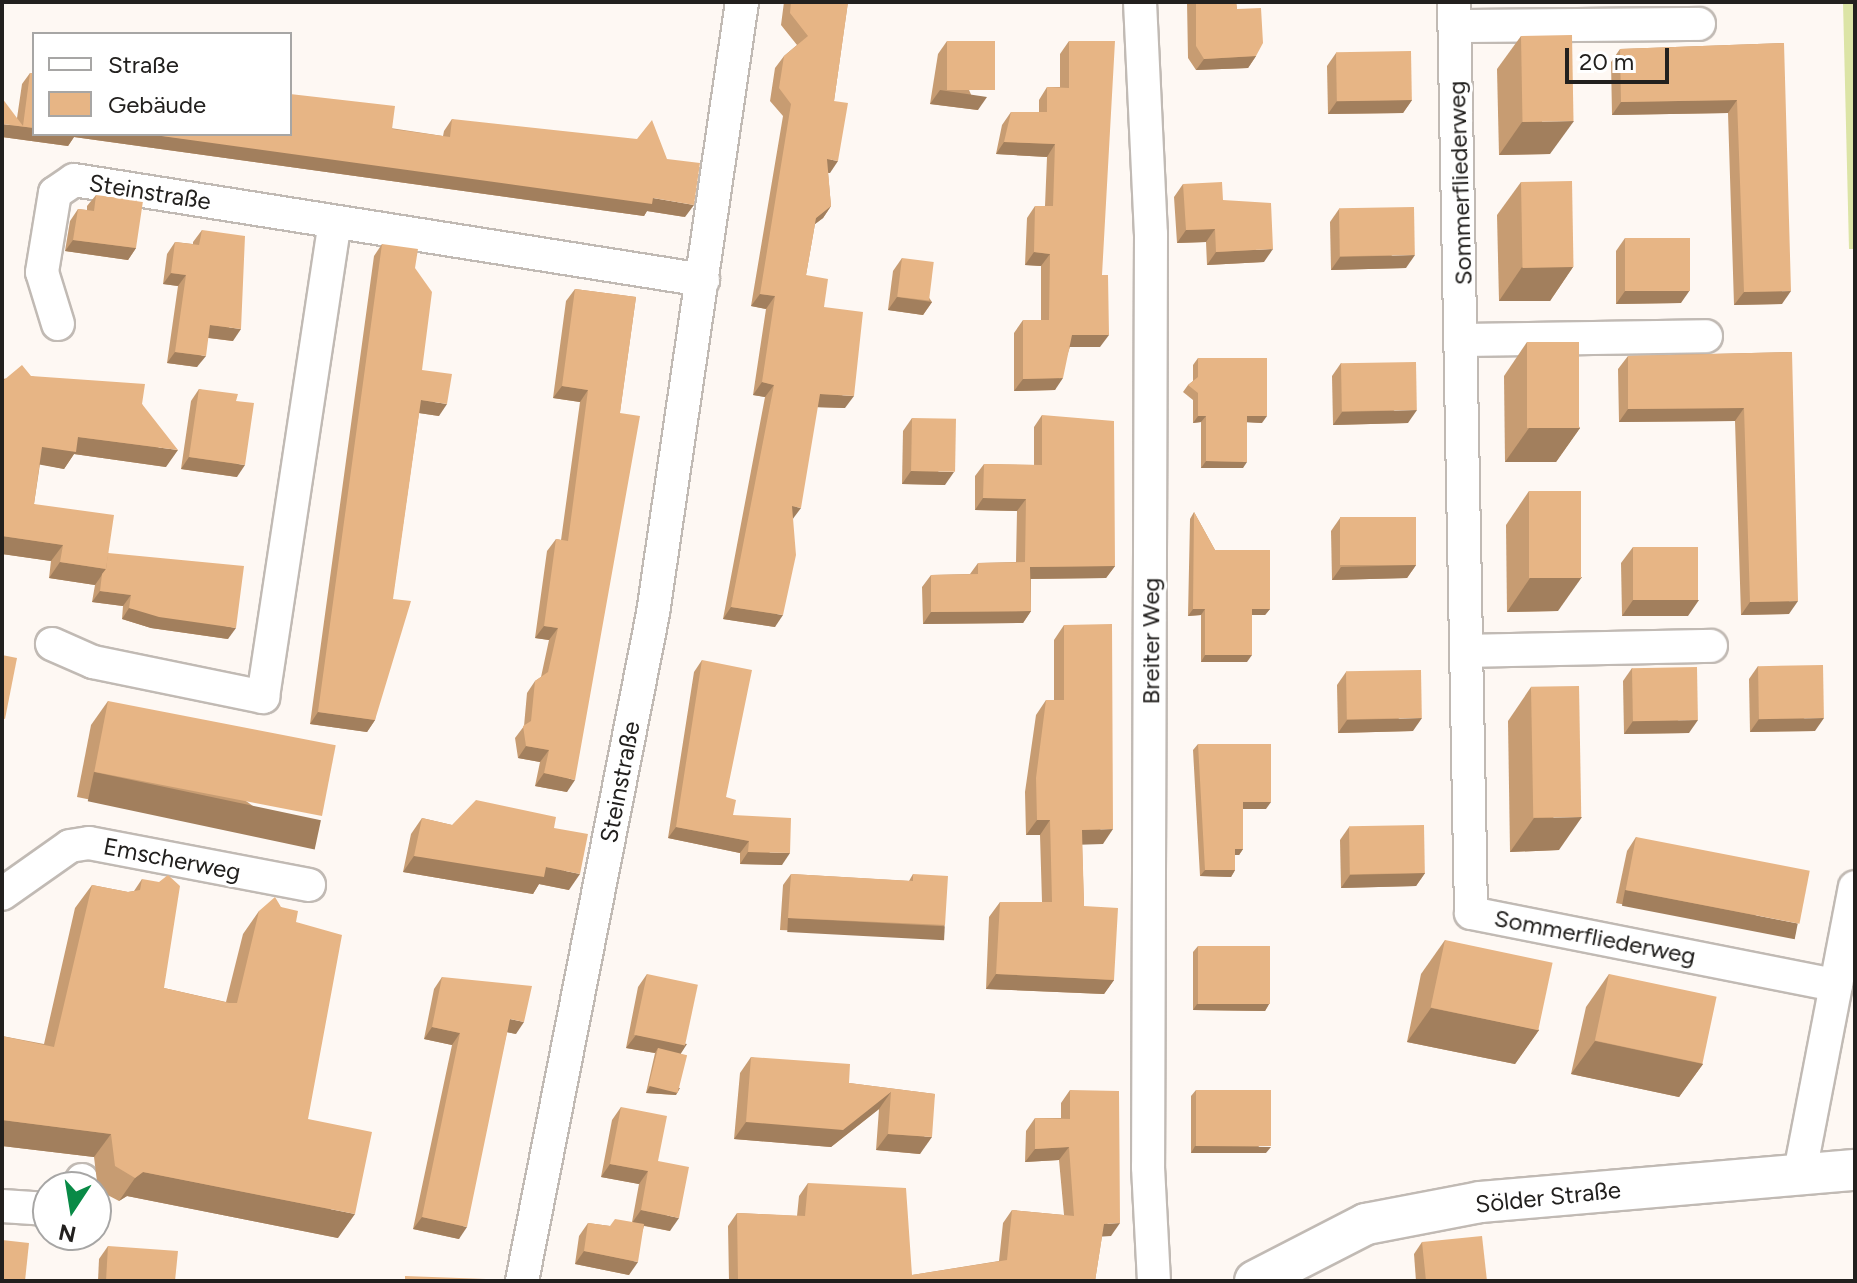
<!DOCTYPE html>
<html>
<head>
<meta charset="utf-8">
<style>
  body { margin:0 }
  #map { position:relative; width:1857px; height:1283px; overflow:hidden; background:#fef8f3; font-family:Figtree,sans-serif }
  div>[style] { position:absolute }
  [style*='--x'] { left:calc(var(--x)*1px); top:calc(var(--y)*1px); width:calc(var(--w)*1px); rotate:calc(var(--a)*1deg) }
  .green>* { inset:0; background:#dce4a6 }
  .roads { filter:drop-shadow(2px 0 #c1bab4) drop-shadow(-2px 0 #c1bab4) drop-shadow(0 2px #c1bab4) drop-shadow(0 -2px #c1bab4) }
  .minor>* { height:32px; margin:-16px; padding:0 16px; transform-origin:16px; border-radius:16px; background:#fff }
  .tertiary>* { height:40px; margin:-20px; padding:0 20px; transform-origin:20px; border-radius:20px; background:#fff }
  .wall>* { inset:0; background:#c79c72 }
  .shaded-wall>* { inset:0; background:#a27f5d; transform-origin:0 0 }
  .building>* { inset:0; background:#e7b585; transform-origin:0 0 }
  span { translate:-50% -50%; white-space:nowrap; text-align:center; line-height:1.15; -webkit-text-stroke:6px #fff; paint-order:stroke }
  .street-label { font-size:24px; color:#22201e }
  .frame { position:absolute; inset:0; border:4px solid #22201e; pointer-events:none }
  .legend { position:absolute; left:32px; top:32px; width:260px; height:104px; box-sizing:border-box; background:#fff; border:2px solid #a7a6a5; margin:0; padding:10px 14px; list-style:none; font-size:24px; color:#22201e }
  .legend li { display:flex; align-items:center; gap:16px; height:40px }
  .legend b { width:40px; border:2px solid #a7a6a5 }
  .north { position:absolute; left:32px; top:1171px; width:80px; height:80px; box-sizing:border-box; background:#fff; border:2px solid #a7a6a5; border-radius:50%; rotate:192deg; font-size:22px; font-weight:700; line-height:32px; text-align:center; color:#22201e }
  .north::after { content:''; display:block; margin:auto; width:28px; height:36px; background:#098a46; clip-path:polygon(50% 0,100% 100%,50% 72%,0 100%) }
  .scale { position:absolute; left:1565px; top:48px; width:104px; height:36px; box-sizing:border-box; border:4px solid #22201e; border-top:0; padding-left:10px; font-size:24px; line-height:28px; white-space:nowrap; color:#22201e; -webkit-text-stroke:6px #fff; paint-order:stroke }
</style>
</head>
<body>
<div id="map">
  <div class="green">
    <div style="clip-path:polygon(1843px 2px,1855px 2px,1855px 249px,1849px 249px)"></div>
  </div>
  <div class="roads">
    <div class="minor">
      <div style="--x:1140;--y:2;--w:232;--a:87.3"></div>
      <div style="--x:1151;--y:234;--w:933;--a:90.18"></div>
      <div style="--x:1148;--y:1167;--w:114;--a:87"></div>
      <div style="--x:1454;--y:2;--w:911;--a:88.93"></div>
      <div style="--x:1471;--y:913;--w:372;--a:11.2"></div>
      <div style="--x:1455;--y:26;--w:244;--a:-0.5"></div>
      <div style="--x:58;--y:324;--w:54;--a:-107.1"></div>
      <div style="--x:42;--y:272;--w:80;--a:-80.7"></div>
      <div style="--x:55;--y:193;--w:23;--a:-34"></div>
      <div style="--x:74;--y:180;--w:637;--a:9.03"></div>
      <div style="--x:1464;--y:340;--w:242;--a:-0.9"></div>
      <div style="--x:52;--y:644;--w:45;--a:23.7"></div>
      <div style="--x:93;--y:662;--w:174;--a:11.6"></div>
      <div style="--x:263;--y:697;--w:477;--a:-81.4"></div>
      <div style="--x:1467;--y:651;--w:244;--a:-1.2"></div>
      <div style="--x:2;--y:894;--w:83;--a:-35.2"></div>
      <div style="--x:70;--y:846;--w:19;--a:-9"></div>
      <div style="--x:89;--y:843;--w:224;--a:10.8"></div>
      <div style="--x:1800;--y:1172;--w:290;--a:-79.1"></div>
      <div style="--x:78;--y:1187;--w:8;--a:-60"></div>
      <div style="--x:2;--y:1206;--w:46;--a:3.7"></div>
      <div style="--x:522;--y:1281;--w:681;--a:-78.9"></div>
      <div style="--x:653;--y:613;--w:617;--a:-81.71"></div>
    </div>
    <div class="tertiary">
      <div style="--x:1255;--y:1281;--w:125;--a:-27.2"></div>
      <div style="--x:1366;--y:1224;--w:116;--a:-10.9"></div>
      <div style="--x:1480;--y:1202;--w:376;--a:-4.9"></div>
    </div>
  </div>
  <div class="wall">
    <div style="clip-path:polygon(784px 2px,848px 2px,834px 101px,830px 173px,828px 173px,831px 206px,823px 218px,815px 224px,806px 275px,824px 307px,845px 408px,817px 407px,793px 519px,775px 627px,723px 619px,765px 397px,753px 395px,766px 309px,751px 306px,783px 116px,770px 101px,775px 68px,784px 56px,797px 45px,781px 25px)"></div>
    <div style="clip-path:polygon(1187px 2px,1236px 2px,1237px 9px,1256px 56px,1248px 68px,1196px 70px,1188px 58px)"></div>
    <div style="clip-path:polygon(1521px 36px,1550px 154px,1499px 155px,1497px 69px)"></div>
    <div style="clip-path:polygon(947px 41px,978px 110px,930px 104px,938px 54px)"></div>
    <div style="clip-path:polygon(1069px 41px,1102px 275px,1100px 347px,1070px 347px,1055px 390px,1014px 391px,1014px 333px,1023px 320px,1041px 320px,1041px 266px,1025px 265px,1027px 218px,1035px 206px,1045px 206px,1047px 157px,996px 154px,1002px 125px,1011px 112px,1039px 112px,1039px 100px,1047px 87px,1060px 87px,1060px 54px)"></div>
    <div style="clip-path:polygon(1784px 43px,1782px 304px,1734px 305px,1728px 113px,1612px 115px,1611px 62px,1620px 49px)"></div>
    <div style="clip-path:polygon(1336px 53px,1412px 100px,1403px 113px,1328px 114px,1327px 66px)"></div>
    <div style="clip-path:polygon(30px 73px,443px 136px,444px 131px,452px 119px,685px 217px,647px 211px,644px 216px,74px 137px,68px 146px,2px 137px,17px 118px,22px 84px)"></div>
    <div style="clip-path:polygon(1521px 182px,1573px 267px,1550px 301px,1499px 301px,1497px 215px)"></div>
    <div style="clip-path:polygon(1183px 184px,1223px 200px,1264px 262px,1207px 265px,1206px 242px,1177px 243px,1174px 197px)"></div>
    <div style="clip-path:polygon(96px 195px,136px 248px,128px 260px,65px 251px,70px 221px,78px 209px,87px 210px,87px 206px)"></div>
    <div style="clip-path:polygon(1339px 209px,1406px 268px,1331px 270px,1330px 222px)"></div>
    <div style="clip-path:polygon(202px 230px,233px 341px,208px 338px,197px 367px,167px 363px,178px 286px,163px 284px,167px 254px,175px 242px,193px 244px,193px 242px)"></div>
    <div style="clip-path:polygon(1625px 238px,1681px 303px,1616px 304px,1616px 251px)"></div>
    <div style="clip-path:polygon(382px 244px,415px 268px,422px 370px,439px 416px,419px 413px,375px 720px,367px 732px,310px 724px,374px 256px)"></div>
    <div style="clip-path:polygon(902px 258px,932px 302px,923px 315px,888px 310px,893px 271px)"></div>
    <div style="clip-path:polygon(575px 289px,636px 297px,567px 792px,535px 786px,540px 762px,518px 758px,515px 738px,524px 726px,527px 693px,535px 681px,541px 677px,549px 640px,535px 638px,547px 551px,556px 539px,561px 540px,580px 402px,553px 398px,566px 301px)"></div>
    <div style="clip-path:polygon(1527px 342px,1580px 428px,1556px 462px,1505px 462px,1504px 376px)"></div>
    <div style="clip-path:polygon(1792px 352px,1789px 614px,1741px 615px,1735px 421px,1619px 422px,1618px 369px,1628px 356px)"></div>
    <div style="clip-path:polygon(1198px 358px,1262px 423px,1247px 422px,1243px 468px,1201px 468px,1201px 422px,1193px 423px,1193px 400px,1183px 392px,1188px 385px,1193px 381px,1193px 365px)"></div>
    <div style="clip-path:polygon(1341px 363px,1408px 423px,1333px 425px,1332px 376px)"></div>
    <div style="clip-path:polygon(31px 376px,142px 404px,166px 467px,74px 454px,64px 469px,40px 464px,34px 504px,108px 553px,228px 639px,151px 628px,122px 619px,123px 606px,92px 602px,95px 585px,49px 578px,51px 561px,2px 554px,2px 379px)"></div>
    <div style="clip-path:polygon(199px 389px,236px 401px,237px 477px,181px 469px,191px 401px)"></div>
    <div style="clip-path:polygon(1042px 415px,1115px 566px,1106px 578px,1031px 579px,1031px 611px,1023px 623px,923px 624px,922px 587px,931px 575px,970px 574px,978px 563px,1016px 562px,1017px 511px,975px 510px,975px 476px,984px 464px,1034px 465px,1034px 427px)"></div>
    <div style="clip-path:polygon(912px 418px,945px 485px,902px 484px,903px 431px)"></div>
    <div style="clip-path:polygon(1529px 491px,1558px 611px,1507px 612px,1506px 525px)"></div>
    <div style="clip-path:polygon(1194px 512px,1215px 550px,1270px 609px,1265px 615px,1252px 615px,1247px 662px,1201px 662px,1201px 615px,1188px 616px,1190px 519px)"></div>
    <div style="clip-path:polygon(1340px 518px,1416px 565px,1407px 578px,1332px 580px,1331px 531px)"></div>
    <div style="clip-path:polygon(1633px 547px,1688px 616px,1622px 616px,1621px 563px)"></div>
    <div style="clip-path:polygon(1064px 625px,1103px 844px,1082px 844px,1084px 906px,1114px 980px,1104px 994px,986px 989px,989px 917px,1000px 902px,1042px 902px,1040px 835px,1026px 835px,1025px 792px,1036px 715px,1046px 700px,1054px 700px,1054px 640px)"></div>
    <div style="clip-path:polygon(702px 660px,726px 797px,733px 815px,782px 865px,740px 864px,740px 853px,668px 838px,694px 672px)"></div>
    <div style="clip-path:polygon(1758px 666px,1815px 731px,1750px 732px,1749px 679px)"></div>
    <div style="clip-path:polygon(1632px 668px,1689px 733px,1624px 734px,1623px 681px)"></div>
    <div style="clip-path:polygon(1346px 672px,1413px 731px,1338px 733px,1337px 685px)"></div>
    <div style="clip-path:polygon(1531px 687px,1559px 850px,1510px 852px,1508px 721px)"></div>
    <div style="clip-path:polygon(108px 701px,304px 843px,77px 797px,91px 725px)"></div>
    <div style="clip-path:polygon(1198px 744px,1266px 809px,1243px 809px,1243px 849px,1239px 855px,1235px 855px,1235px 870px,1231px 877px,1200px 876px,1193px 750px)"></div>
    <div style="clip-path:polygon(422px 818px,452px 825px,554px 828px,569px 890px,539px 884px,533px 894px,403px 872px,411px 834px)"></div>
    <div style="clip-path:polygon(1349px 827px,1425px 873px,1416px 886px,1341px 888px,1340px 840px)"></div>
    <div style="clip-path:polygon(1636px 837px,1789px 937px,1616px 903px,1627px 851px)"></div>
    <div style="clip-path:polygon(791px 874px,909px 881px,913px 874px,945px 925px,937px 937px,780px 930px,783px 885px)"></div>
    <div style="clip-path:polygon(142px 879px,164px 988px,226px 1002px,243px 934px,259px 911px,281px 907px,296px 922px,308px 1119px,338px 1238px,127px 1196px,119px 1201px,98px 1190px,94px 1157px,2px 1146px,2px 1036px,44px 1044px,75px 908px,92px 885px,128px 892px,134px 891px)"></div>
    <div style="clip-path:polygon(1445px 940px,1539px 1030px,1515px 1064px,1407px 1042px,1421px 974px)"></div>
    <div style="clip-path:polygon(1198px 946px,1269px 1004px,1265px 1011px,1193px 1010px,1193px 952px)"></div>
    <div style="clip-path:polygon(647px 974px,681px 1053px,676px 1095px,646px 1093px,655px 1053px,626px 1048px,638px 987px)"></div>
    <div style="clip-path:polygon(1609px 974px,1703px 1064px,1679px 1097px,1571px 1074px,1586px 1007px)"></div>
    <div style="clip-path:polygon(442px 977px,516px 1034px,507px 1032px,459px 1239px,413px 1229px,452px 1045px,424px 1039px,434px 989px)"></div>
    <div style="clip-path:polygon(751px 1057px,849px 1083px,935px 1094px,920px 1154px,876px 1150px,879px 1109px,831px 1147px,734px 1139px,740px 1073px)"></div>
    <div style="clip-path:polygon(1070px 1090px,1111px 1236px,1102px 1236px,1095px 1281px,729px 1281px,728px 1226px,737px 1213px,797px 1216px,799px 1196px,808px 1183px,912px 1275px,999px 1261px,1003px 1223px,1012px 1210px,1064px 1215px,1059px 1160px,1025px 1162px,1026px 1131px,1035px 1118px,1061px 1118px,1061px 1103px)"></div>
    <div style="clip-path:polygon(1196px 1090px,1266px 1153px,1191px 1153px,1191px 1096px)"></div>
    <div style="clip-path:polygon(621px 1107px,658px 1161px,670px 1231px,644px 1226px,629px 1275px,575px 1264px,579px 1236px,588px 1223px,610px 1226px,632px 1222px,639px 1184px,601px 1177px,612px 1120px)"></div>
    <div style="clip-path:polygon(1422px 1242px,1487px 1281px,1416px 1281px,1414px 1254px)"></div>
    <div style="clip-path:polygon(108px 1246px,175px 1281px,98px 1281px,99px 1259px)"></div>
  </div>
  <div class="shaded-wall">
    <div style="clip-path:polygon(1058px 2px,1101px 2px,1057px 4px)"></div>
    <div style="clip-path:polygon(1256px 56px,1248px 68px,1196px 70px,1204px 59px)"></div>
    <div style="clip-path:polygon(940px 90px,987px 97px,978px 110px,930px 104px)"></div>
    <div style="clip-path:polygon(1412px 100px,1403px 113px,1328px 114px,1337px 101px)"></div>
    <div style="clip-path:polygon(1737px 100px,1728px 113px,1612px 115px,1621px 102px)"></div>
    <div style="clip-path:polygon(1574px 121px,1550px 154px,1499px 155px,1522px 122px)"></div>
    <div style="clip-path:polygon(2px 124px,34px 128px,34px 134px,147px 134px,653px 198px,694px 205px,685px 217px,647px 211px,644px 216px,74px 137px,68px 146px,2px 137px)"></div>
    <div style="clip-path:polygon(1004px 142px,1055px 144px,1047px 157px,996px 154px)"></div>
    <div style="clip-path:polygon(827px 159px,838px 161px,830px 173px,818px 171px)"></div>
    <div style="clip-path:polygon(831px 206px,823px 218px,807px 230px,816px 218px)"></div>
    <div style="clip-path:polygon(1215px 229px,1206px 242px,1177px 243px,1186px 230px)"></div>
    <div style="clip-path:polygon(73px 240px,136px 248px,128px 260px,65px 251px)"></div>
    <div style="clip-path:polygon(1273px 249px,1264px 262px,1207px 265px,1216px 252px)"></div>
    <div style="clip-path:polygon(1034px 252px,1050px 254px,1041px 266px,1025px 265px)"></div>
    <div style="clip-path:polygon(1415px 255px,1406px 268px,1331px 270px,1340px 257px)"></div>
    <div style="clip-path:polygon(1522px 267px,1573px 267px,1550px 301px,1499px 301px)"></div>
    <div style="clip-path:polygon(171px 273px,186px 275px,178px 286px,163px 284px)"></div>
    <div style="clip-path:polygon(1690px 290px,1681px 303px,1616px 304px,1625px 291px)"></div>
    <div style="clip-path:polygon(1791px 291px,1782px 304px,1734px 305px,1744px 292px)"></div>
    <div style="clip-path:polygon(760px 294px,775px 296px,766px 309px,751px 306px)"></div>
    <div style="clip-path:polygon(897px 297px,932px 302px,923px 315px,888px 310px)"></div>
    <div style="clip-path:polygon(210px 325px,241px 329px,233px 341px,202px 337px)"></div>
    <div style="clip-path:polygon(1072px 335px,1109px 335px,1100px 347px,1064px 347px)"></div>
    <div style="clip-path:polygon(175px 352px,206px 356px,197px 367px,167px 363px)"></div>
    <div style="clip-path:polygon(1063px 378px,1055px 390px,1014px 391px,1023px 379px)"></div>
    <div style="clip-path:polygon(762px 382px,774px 385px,765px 397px,753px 395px)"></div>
    <div style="clip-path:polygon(562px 386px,588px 390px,580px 402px,553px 398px)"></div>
    <div style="clip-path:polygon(820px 394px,854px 396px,845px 408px,811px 407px)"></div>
    <div style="clip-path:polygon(421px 400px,447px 404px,439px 416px,412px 412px)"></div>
    <div style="clip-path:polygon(1744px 408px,1735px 421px,1619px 422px,1628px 409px)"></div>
    <div style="clip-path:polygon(1417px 410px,1408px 423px,1333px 425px,1342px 412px)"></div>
    <div style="clip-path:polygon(1198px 416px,1206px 416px,1201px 422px,1193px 423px)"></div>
    <div style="clip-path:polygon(1247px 416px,1267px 416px,1262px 423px,1242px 422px)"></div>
    <div style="clip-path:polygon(1529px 428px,1580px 428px,1556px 462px,1505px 462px)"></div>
    <div style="clip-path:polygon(78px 437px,178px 450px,166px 467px,74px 454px,64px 469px,31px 463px,42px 447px)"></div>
    <div style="clip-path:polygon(189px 457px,245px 465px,237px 477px,181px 469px)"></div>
    <div style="clip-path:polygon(1206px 461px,1247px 462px,1243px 468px,1201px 468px)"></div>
    <div style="clip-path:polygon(911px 471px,954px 472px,945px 485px,902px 484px)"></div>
    <div style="clip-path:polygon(983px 498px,1026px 499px,1017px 511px,975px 510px)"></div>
    <div style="clip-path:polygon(792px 506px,801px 508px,792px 520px)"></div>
    <div style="clip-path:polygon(2px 536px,63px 545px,51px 561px,2px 554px)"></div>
    <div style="clip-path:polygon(60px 562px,106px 569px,95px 585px,49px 578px)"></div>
    <div style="clip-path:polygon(1416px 565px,1407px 578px,1332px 580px,1341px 567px)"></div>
    <div style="clip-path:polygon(1115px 566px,1106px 578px,1022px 579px,1030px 567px)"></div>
    <div style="clip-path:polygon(1582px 577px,1558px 611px,1507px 612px,1530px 578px)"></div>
    <div style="clip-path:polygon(100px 591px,131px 595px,123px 606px,92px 602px)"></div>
    <div style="clip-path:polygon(1633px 600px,1699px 600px,1688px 616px,1622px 616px)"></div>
    <div style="clip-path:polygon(1798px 601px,1789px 614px,1741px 615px,1750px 602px)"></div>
    <div style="clip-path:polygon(731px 607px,783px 615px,775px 627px,723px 619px)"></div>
    <div style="clip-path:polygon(129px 608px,236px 628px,228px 639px,151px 628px,122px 619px)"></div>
    <div style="clip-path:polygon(1193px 609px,1205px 609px,1201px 615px,1188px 616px)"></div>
    <div style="clip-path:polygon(1252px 609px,1270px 609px,1265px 615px,1247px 615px)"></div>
    <div style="clip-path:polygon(1031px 611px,1023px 623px,923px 624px,931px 612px)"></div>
    <div style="clip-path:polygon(544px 626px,558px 628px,549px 640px,535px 638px)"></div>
    <div style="clip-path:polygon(1205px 655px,1252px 655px,1247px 662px,1201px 662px)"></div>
    <div style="clip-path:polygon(318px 712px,375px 720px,367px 732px,310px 724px)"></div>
    <div style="clip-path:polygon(1422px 718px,1413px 731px,1338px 733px,1347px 720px)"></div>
    <div style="clip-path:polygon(1824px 718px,1815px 731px,1750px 732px,1759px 719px)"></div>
    <div style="clip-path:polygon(1698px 720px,1689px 733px,1624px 734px,1633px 721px)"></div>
    <div style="clip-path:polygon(526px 746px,549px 750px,540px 762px,518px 758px)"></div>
    <div style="left:94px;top:772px;width:232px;height:30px;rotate:12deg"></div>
    <div style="clip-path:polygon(544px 773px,575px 780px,567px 792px,535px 786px)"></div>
    <div style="clip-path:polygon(1243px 802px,1271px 802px,1266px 809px,1238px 809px)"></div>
    <div style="clip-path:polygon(1582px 817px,1559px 850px,1510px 852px,1534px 818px)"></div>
    <div style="clip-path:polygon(1037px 820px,1050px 820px,1040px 835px,1026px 835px)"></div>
    <div style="clip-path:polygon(676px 827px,749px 841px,740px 853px,668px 838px)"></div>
    <div style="clip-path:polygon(1113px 829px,1103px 844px,1072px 845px,1082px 830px)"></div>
    <div style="clip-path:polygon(1235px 849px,1243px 849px,1239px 855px,1231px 855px)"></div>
    <div style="clip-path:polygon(748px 852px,790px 853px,782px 865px,740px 864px)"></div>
    <div style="clip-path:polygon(414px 856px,546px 867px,580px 874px,569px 890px,539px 884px,533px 894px,403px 872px)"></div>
    <div style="clip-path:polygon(1205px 870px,1235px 870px,1231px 877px,1200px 876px)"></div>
    <div style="clip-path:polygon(1425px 873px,1416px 886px,1341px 888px,1350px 875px)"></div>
    <div style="left:1625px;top:890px;width:176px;height:16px;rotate:11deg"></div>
    <div style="left:788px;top:918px;width:157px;height:14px;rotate:3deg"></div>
    <div style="clip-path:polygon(996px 974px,1114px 980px,1104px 994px,986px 989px)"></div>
    <div style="clip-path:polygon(1197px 1004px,1269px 1004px,1265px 1011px,1193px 1010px)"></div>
    <div style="clip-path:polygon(1431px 1008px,1539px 1030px,1515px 1064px,1407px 1042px)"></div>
    <div style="clip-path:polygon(510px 1019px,524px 1022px,516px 1034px,501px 1031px)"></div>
    <div style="clip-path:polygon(432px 1027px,460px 1033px,452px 1045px,424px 1039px)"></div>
    <div style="clip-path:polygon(636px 1035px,687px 1044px,678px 1058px,658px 1048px,655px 1053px,626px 1048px)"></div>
    <div style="clip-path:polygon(1595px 1041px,1703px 1064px,1679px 1097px,1571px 1074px)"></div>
    <div style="clip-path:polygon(650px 1086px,680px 1088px,676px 1095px,646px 1093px)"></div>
    <div style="clip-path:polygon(891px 1092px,879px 1109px,831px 1147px,734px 1139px,746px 1122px)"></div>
    <div style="clip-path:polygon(2px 1120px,111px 1134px,94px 1157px,2px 1146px)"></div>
    <div style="clip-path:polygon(888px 1134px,932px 1137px,920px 1154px,876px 1150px)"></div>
    <div style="clip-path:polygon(1195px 1146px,1271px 1147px,1266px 1153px,1191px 1153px)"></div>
    <div style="clip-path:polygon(1069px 1147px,1059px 1160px,1025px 1162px,1035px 1149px)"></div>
    <div style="clip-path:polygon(610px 1164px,648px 1171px,639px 1184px,601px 1177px)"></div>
    <div style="clip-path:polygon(143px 1172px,355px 1214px,338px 1238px,127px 1196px,119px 1201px,135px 1178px)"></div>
    <div style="clip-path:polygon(641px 1210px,679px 1218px,670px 1231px,632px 1223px)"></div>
    <div style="clip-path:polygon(422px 1217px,467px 1227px,459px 1239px,413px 1229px)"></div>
    <div style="clip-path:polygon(1120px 1223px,1111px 1236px,1095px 1237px,1104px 1224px)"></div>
    <div style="clip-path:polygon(584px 1251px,638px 1262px,629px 1275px,575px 1264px)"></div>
  </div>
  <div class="building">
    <div style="clip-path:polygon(791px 2px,848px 2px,834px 101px,848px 103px,838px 161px,827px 159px,831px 206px,816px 218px,806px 275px,828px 279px,824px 307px,863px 312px,854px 396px,820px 394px,801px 508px,792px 506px,796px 555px,783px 615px,731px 607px,774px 385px,762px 382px,775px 296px,760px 294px,791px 104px,779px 88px,784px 56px,808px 36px,790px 13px)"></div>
    <div style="clip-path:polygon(1196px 2px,1236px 2px,1237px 9px,1261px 8px,1263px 43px,1256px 56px,1204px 59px,1196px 46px)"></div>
    <div style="left:1572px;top:35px;width:86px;height:51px;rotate:89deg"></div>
    <div style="left:947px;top:41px;width:48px;height:49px"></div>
    <div style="clip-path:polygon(1069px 41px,1115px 41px,1102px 275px,1108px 275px,1109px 335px,1072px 335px,1063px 378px,1023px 379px,1023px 320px,1049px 320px,1050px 254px,1034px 252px,1035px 206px,1053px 206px,1055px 144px,1004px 142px,1011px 112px,1047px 112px,1047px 87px,1069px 88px)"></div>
    <div style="clip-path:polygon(1784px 43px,1791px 291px,1744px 292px,1737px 100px,1621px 102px,1620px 49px)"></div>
    <div style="left:1411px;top:51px;width:49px;height:75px;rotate:89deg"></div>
    <div style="clip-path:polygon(30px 73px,34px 73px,34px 128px,2px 124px,2px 98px,23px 126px)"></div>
    <div style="clip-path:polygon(290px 94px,395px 106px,392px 129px,450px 137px,452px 119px,637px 139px,652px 120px,667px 159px,700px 163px,694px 205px,653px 198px,652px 204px,147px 134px,290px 134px)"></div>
    <div style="left:1572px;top:181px;width:86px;height:51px;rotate:89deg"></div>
    <div style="clip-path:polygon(1222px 182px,1223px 200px,1271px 203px,1273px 249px,1216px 252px,1215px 229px,1186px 230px,1183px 184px)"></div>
    <div style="clip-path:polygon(96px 195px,143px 201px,136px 248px,73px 240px,78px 209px,94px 211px)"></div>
    <div style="left:1414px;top:207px;width:48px;height:75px;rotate:89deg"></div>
    <div style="clip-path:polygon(202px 230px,245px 236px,241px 329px,210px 325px,206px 356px,175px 352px,186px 275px,171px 273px,175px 242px,199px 245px)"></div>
    <div style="left:1625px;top:238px;width:65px;height:53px"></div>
    <div style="clip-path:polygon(382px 244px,418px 249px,415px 268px,432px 292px,422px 370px,452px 374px,447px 404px,421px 400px,393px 599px,411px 601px,375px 720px,318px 712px)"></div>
    <div style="left:902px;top:258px;width:32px;height:39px;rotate:7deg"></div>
    <div style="clip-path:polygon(575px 289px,636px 297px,620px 413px,640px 416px,575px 780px,544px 773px,549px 750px,526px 746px,523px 726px,531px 721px,535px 681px,548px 672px,558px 628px,544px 626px,556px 539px,568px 541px,588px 390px,562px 386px)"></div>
    <div style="left:1527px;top:342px;width:52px;height:86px"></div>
    <div style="clip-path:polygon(1792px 352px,1798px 601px,1750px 602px,1744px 408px,1628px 409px,1628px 356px)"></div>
    <div style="clip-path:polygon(1198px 358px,1267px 358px,1267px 416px,1247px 416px,1247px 462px,1206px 461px,1206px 416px,1198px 416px,1198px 393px,1188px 385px,1198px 377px)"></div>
    <div style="left:1416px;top:362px;width:48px;height:75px;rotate:89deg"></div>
    <div style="clip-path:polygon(22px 365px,31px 376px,145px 384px,142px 404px,178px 450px,78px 437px,76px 452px,42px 447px,34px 504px,114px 515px,106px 569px,60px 562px,63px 545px,2px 536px,2px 379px,4px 380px)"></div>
    <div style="clip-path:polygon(199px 389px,238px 394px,236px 401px,254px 403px,245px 465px,189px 457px)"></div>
    <div style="clip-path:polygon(1042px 415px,1114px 421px,1115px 566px,1030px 567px,1031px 611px,931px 612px,931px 575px,978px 574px,978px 563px,1025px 562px,1026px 499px,983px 498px,984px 464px,1042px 465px)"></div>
    <div style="left:912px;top:418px;width:44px;height:53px;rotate:1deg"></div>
    <div style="left:1529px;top:491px;width:52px;height:87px"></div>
    <div style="clip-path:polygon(1194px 512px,1215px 550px,1270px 550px,1270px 609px,1252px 609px,1252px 655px,1205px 655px,1205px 609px,1193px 609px)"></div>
    <div style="left:1416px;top:517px;width:48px;height:76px;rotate:90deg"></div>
    <div style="left:1633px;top:547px;width:65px;height:53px"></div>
    <div style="clip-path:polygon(108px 553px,244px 566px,236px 628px,159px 617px,129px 608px,131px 595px,100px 591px,102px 574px,106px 569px)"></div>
    <div style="clip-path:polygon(1112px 624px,1113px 829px,1082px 830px,1084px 906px,1118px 908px,1114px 980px,996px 974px,1000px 902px,1052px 902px,1050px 820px,1037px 820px,1036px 778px,1046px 700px,1064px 700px,1064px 625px)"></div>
    <div style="clip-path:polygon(2px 655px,17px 658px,5px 719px,2px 718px)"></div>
    <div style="clip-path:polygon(702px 660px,752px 670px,726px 797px,736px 800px,733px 815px,791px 818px,790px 853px,748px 852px,749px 841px,676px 827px)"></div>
    <div style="left:1823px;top:665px;width:53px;height:65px;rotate:89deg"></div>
    <div style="left:1697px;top:667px;width:53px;height:65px;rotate:89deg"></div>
    <div style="left:1421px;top:670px;width:48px;height:75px;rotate:89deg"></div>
    <div style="left:1579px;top:686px;width:131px;height:48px;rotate:89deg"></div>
    <div style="left:108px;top:701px;width:232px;height:72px;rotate:11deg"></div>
    <div style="clip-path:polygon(1198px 744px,1271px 744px,1271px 802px,1243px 802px,1243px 849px,1235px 849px,1235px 870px,1205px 870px)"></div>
    <div style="clip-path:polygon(476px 800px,556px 817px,554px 828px,588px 834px,580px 874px,546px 867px,544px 877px,414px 856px,422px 818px,452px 825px)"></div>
    <div style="left:1424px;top:825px;width:48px;height:75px;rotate:89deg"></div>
    <div style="left:1636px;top:837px;width:177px;height:54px;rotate:11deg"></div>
    <div style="clip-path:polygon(791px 874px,913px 881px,913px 874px,948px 876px,945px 925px,788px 918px)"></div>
    <div style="clip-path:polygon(168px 875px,180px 886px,164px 988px,229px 1003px,237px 1003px,259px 911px,275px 897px,281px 907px,298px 911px,296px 922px,342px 935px,308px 1119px,372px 1132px,355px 1214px,143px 1172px,135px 1178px,115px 1166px,111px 1134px,2px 1120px,2px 1036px,54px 1047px,92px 885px,128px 892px,140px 890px,142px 879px,159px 882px)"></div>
    <div style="left:1445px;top:940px;width:110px;height:69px;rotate:12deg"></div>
    <div style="left:1198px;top:946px;width:72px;height:58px"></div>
    <div style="left:647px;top:974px;width:52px;height:62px;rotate:12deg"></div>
    <div style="left:1609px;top:974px;width:110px;height:68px;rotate:12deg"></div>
    <div style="clip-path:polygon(442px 977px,532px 986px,524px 1022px,510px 1019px,467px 1227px,422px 1217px,460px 1033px,432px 1027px)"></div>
    <div style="left:658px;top:1048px;width:30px;height:39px;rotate:14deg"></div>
    <div style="clip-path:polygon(751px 1057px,850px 1064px,849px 1083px,935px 1094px,932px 1137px,888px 1134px,891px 1092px,843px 1130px,746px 1122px)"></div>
    <div style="clip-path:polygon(1070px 1090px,1119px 1091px,1120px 1223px,1104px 1224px,1095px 1281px,738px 1281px,737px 1213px,805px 1216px,808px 1183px,906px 1188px,912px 1275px,1007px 1260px,1012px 1210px,1074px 1216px,1069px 1147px,1035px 1149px,1035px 1118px,1070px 1119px)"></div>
    <div style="left:1196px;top:1090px;width:75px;height:56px"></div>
    <div style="clip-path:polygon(621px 1107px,667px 1116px,658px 1161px,689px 1167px,679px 1218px,641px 1210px,648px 1171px,610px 1164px)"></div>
    <div style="clip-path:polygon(615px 1219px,644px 1224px,638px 1262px,584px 1251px,588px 1223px,610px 1226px)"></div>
    <div style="clip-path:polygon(1482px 1236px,1487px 1281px,1426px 1281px,1422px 1242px)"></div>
    <div style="clip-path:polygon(2px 1240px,29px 1243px,25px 1281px,2px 1281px)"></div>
    <div style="clip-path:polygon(108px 1246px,178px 1251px,175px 1281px,106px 1281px)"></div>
    <div style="clip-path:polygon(405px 1276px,486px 1279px,485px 1281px,405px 1281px)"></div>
  </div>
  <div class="street-label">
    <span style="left:1460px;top:183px;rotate:-92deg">Sommerfliederweg</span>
    <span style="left:150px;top:192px;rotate:9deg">Steinstraße</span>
    <span style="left:1151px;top:641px;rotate:-90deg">Breiter Weg</span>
    <span style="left:620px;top:782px;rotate:-79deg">Steinstraße</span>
    <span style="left:172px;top:859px;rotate:11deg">Emscherweg</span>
    <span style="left:1595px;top:937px;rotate:11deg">Sommerfliederweg</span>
    <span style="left:1548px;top:1197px;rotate:-6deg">Sölder Straße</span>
  </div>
  <div class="frame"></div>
  <ul class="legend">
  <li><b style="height:10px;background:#fff"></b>Straße</li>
  <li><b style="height:22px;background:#e7b585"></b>Gebäude</li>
  </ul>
  <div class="north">N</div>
  <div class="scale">20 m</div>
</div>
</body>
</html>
